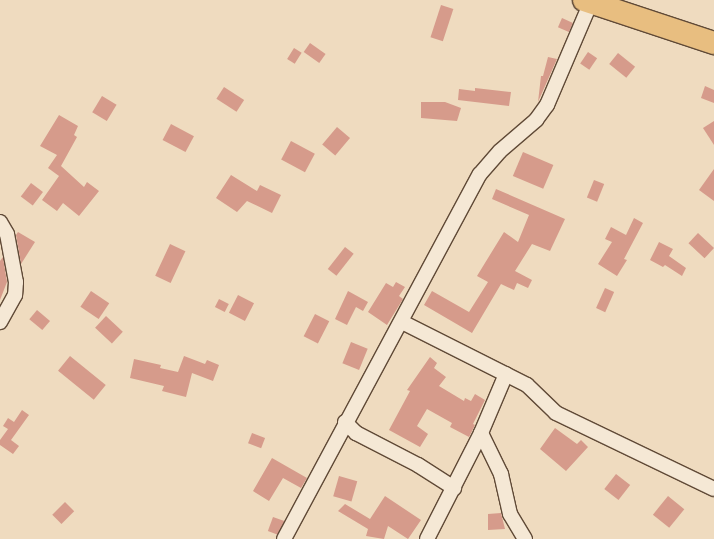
<!DOCTYPE html>
<html>
<head>
<meta charset="utf-8">
<style>
  body { margin:0 }
  #map { position:relative; width:714px; height:539px; overflow:hidden; background:#efdbbf; font-family:"IM FELL Great Primer",serif }
  div>[style] { position:absolute }
  [style*='--x'] { left:calc(var(--x)*1px); top:calc(var(--y)*1px); width:calc(var(--w)*1px); rotate:calc(var(--a)*1deg) }
  .building>* { inset:0; background:#d69b8b; transform-origin:0 0 }
  .roads { filter:drop-shadow(1px 0 #604a37) drop-shadow(-1px 0 #604a37) drop-shadow(0 1px #604a37) drop-shadow(0 -1px #604a37) }
  .street>* { height:14px; margin:-7px; padding:0 7px; transform-origin:7px; border-radius:7px; background:#f5e8d5 }
  .highway>* { height:22px; margin:-11px; padding:0 11px; transform-origin:11px; border-radius:11px; background:#e8be80 }
  span { translate:-50% -50%; white-space:nowrap; text-align:center; line-height:1.15; -webkit-text-stroke:3.5px #f5e8d5; paint-order:stroke }
</style>
</head>
<body>
<div id="map">
  <div class="building">
    <div style="left:441px;top:5px;width:13px;height:34px;rotate:18deg"></div>
    <div style="left:562px;top:18px;width:12px;height:10px;rotate:24deg"></div>
    <div style="left:310px;top:43px;width:19px;height:11px;rotate:35deg"></div>
    <div style="left:294px;top:48px;width:9px;height:13px;rotate:32deg"></div>
    <div style="left:588px;top:52px;width:11px;height:14px;rotate:34deg"></div>
    <div style="left:618px;top:53px;width:22px;height:14px;rotate:39deg"></div>
    <div style="clip-path:polygon(548px 57px,557px 59px,538px 102px,541px 76px,543px 76px)"></div>
    <div style="clip-path:polygon(705px 86px,714px 90px,714px 103px,701px 98px)"></div>
    <div style="left:224px;top:87px;width:24px;height:14px;rotate:33deg"></div>
    <div style="clip-path:polygon(475px 88px,511px 92px,509px 106px,458px 100px,459px 89px,475px 91px)"></div>
    <div style="left:102px;top:96px;width:17px;height:19px;rotate:31deg"></div>
    <div style="clip-path:polygon(421px 102px,445px 102px,461px 108px,457px 121px,421px 118px)"></div>
    <div style="clip-path:polygon(59px 115px,78px 126px,74px 135px,77px 137px,61px 166px,84px 187px,87px 182px,99px 191px,79px 216px,63px 203px,57px 211px,42px 200px,59px 176px,48px 168px,57px 155px,40px 146px)"></div>
    <div style="clip-path:polygon(714px 121px,714px 145px,703px 128px)"></div>
    <div style="left:171px;top:124px;width:26px;height:18px;rotate:28deg"></div>
    <div style="left:337px;top:127px;width:17px;height:23px;rotate:40deg"></div>
    <div style="left:291px;top:141px;width:27px;height:21px;rotate:28deg"></div>
    <div style="left:523px;top:152px;width:33px;height:26px;rotate:23deg"></div>
    <div style="clip-path:polygon(714px 169px,714px 201px,699px 190px)"></div>
    <div style="clip-path:polygon(231px 175px,257px 191px,260px 185px,281px 195px,272px 213px,247px 201px,237px 212px,216px 198px)"></div>
    <div style="left:594px;top:180px;width:11px;height:19px;rotate:22deg"></div>
    <div style="left:31px;top:183px;width:15px;height:17px;rotate:37deg"></div>
    <div style="clip-path:polygon(496px 189px,565px 219px,550px 251px,532px 244px,515px 271px,532px 280px,528px 288px,517px 283px,514px 290px,501px 284px,472px 333px,424px 305px,432px 291px,469px 312px,488px 282px,477px 276px,504px 232px,518px 242px,529px 215px,492px 199px)"></div>
    <div style="clip-path:polygon(634px 218px,643px 223px,624px 259px,627px 260px,617px 276px,598px 264px,612px 242px,605px 239px,611px 227px,626px 235px)"></div>
    <div style="clip-path:polygon(18px 232px,35px 242px,21px 264px,16px 235px)"></div>
    <div style="left:698px;top:233px;width:22px;height:14px;rotate:43deg"></div>
    <div style="clip-path:polygon(659px 242px,673px 249px,669px 256px,686px 268px,682px 276px,665px 265px,663px 267px,650px 260px)"></div>
    <div style="left:170px;top:244px;width:17px;height:35px;rotate:25deg"></div>
    <div style="left:345px;top:247px;width:11px;height:28px;rotate:38deg"></div>
    <div style="clip-path:polygon(3px 257px,7px 282px,0 300px,0 261px)"></div>
    <div style="clip-path:polygon(396px 282px,405px 287px,399px 296px,403px 299px,387px 325px,368px 312px,386px 283px,393px 287px)"></div>
    <div style="left:605px;top:288px;width:10px;height:22px;rotate:24deg"></div>
    <div style="left:91px;top:291px;width:22px;height:19px;rotate:34deg"></div>
    <div style="clip-path:polygon(348px 291px,368px 302px,363px 311px,356px 307px,347px 325px,335px 319px)"></div>
    <div style="left:238px;top:295px;width:18px;height:20px;rotate:27deg"></div>
    <div style="left:219px;top:299px;width:11px;height:9px;rotate:27deg"></div>
    <div style="left:37px;top:310px;width:17px;height:12px;rotate:40deg"></div>
    <div style="left:315px;top:314px;width:16px;height:25px;rotate:27deg"></div>
    <div style="left:106px;top:316px;width:23px;height:16px;rotate:43deg"></div>
    <div style="left:351px;top:342px;width:18px;height:23px;rotate:22deg"></div>
    <div style="left:70px;top:356px;width:46px;height:19px;rotate:39deg"></div>
    <div style="clip-path:polygon(184px 356px,205px 364px,207px 360px,219px 365px,213px 381px,192px 373px,186px 397px,162px 391px,164px 386px,130px 378px,134px 359px,161px 365px,160px 368px,178px 372px)"></div>
    <div style="clip-path:polygon(430px 357px,437px 363px,434px 368px,446px 377px,439px 386px,464px 401px,465px 398px,471px 401px,475px 394px,485px 400px,473px 424px,475px 425px,469px 437px,450px 427px,452px 423px,427px 409px,417px 426px,428px 434px,420px 447px,389px 430px,410px 391px,407px 390px)"></div>
    <div style="clip-path:polygon(22px 410px,29px 415px,11px 440px,19px 446px,13px 454px,0 445px,0 440px,8px 429px,3px 426px,8px 418px,14px 422px)"></div>
    <div style="clip-path:polygon(555px 428px,577px 444px,581px 440px,588px 447px,566px 471px,540px 449px)"></div>
    <div style="left:252px;top:433px;width:14px;height:11px;rotate:21deg"></div>
    <div style="clip-path:polygon(272px 458px,307px 478px,301px 488px,283px 478px,269px 501px,253px 491px)"></div>
    <div style="left:616px;top:474px;width:18px;height:19px;rotate:38deg"></div>
    <div style="left:339px;top:476px;width:19px;height:21px;rotate:16deg"></div>
    <div style="clip-path:polygon(385px 496px,421px 520px,408px 539px,388px 526px,384px 539px,366px 536px,368px 529px,338px 511px,345px 504px,370px 519px)"></div>
    <div style="left:668px;top:496px;width:21px;height:24px;rotate:39deg"></div>
    <div style="left:65px;top:502px;width:13px;height:18px;rotate:45deg"></div>
    <div style="clip-path:polygon(501px 513px,505px 529px,488px 530px,488px 514px)"></div>
    <div style="left:273px;top:517px;width:12px;height:15px;rotate:20deg"></div>
  </div>
  <div class="roads">
    <div class="street">
      <div style="--x:0;--y:222;--w:14;--a:60"></div>
      <div style="--x:7;--y:234;--w:49;--a:79.4"></div>
      <div style="--x:16;--y:282;--w:13;--a:94"></div>
      <div style="--x:15;--y:295;--w:31;--a:119"></div>
      <div style="--x:402;--y:322;--w:140;--a:26.7"></div>
      <div style="--x:527;--y:385;--w:40;--a:44"></div>
      <div style="--x:556;--y:413;--w:175;--a:25.7"></div>
      <div style="--x:345;--y:422;--w:16;--a:45"></div>
      <div style="--x:356;--y:433;--w:70;--a:27.3"></div>
      <div style="--x:418;--y:465;--w:43;--a:32.6"></div>
      <div style="--x:481;--y:433;--w:46;--a:64"></div>
      <div style="--x:501;--y:474;--w:41;--a:77.3"></div>
      <div style="--x:510;--y:514;--w:29;--a:59"></div>
      <div style="--x:284;--y:539;--w:414;--a:-61.8"></div>
      <div style="--x:480;--y:174;--w:30;--a:-49"></div>
      <div style="--x:500;--y:151;--w:48;--a:-40.7"></div>
      <div style="--x:536;--y:120;--w:19;--a:-54"></div>
      <div style="--x:547;--y:105;--w:112;--a:-66.9"></div>
      <div style="--x:427;--y:539;--w:119;--a:-63"></div>
      <div style="--x:481;--y:433;--w:64;--a:-67"></div>
    </div>
    <div class="highway">
      <div style="--x:584;--y:0;--w:137;--a:18.3"></div>
    </div>
  </div>
</div>
</body>
</html>
